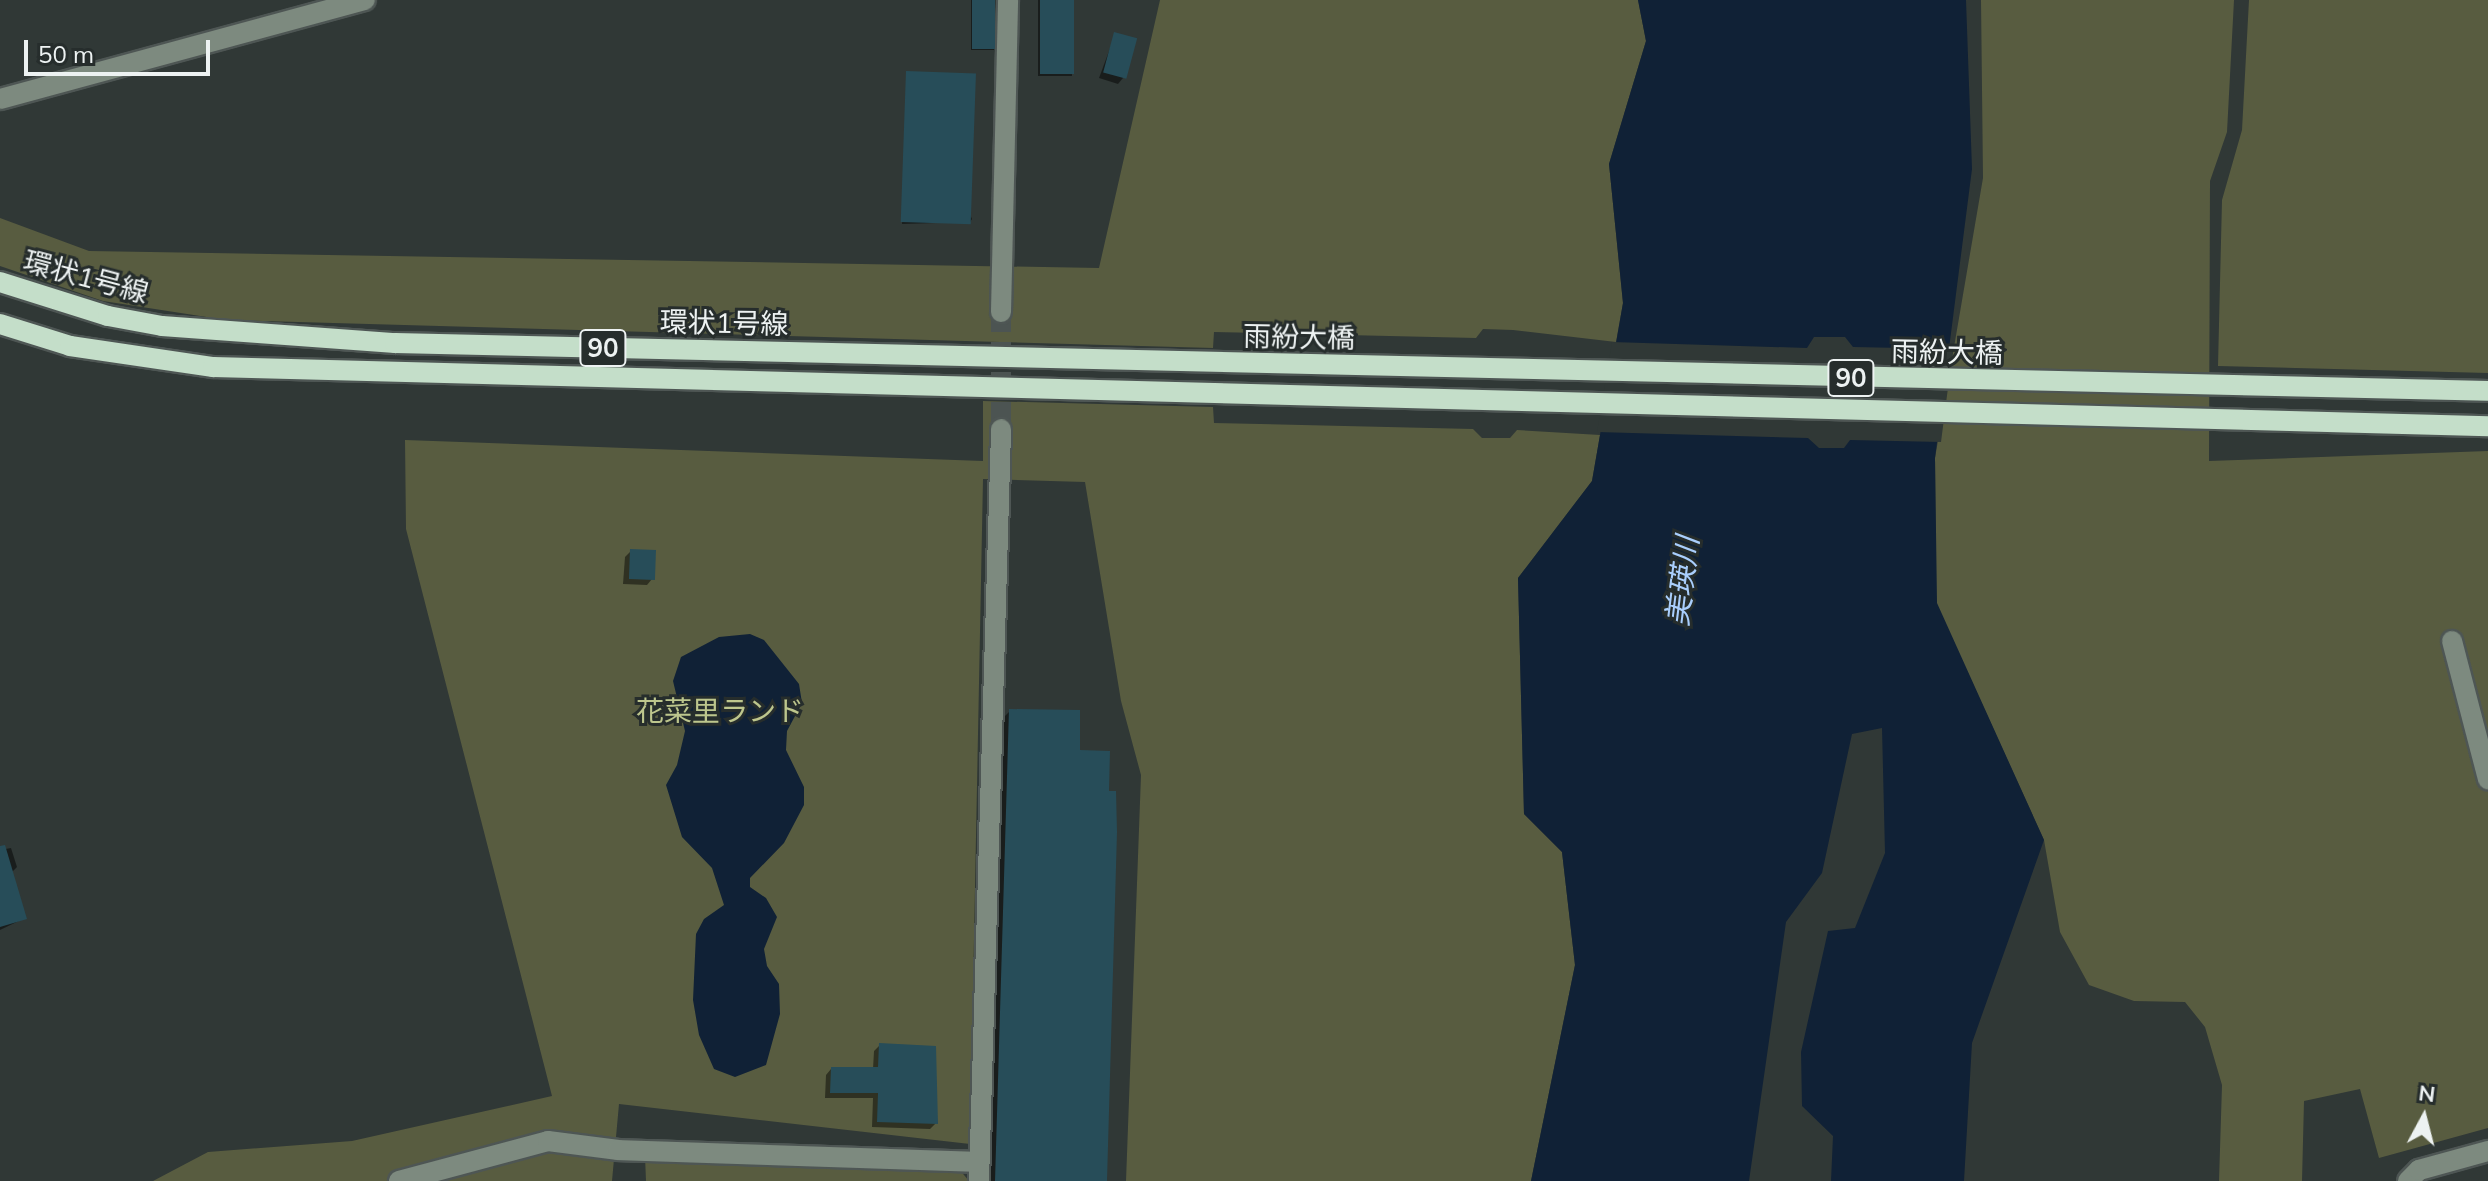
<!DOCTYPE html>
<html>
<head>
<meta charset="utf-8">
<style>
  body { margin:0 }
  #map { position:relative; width:2488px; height:1181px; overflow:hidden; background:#303836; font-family:Mulish,"Noto Sans JP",sans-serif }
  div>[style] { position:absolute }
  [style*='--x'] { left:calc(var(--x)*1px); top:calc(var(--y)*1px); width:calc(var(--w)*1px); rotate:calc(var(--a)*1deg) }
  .green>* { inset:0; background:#585c40 }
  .water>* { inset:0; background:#102136 }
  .pier>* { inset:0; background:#303836 }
  .shadow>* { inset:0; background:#0007; transform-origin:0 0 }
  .building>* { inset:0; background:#274d59; transform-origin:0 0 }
  .minor-tunnel>* { height:20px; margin-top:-10px; transform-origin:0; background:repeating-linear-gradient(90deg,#4c5452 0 20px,transparent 0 30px) }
  .roads { filter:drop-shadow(2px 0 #4e5654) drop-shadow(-2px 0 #4e5654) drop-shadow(0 2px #4e5654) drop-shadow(0 -2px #4e5654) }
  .minor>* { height:20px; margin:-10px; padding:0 10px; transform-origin:10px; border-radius:10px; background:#7d8a7f }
  .major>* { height:20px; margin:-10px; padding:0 10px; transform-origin:10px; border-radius:10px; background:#c4dec9 }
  span { translate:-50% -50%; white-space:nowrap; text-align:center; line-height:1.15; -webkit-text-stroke:6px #262d2c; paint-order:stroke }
  .shield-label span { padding:2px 6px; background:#262d2c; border:2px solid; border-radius:6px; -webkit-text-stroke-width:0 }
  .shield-label { font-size:26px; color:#edf2f2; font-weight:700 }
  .street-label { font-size:28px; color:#edf2f2 }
  .park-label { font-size:28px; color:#bdc68d }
  .water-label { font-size:30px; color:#a9cefc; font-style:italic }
  .north { position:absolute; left:2384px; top:1077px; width:80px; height:80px; -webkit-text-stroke:6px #262d2c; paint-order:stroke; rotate:7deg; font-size:22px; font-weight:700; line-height:32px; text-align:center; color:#edf2f2 }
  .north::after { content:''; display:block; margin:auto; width:28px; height:36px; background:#edf2f2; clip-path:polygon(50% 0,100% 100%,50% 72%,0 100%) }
  .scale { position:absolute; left:24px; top:40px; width:186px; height:36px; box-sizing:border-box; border:4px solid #edf2f2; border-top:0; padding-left:10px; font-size:24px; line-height:28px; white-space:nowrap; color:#edf2f2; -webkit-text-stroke:6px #262d2c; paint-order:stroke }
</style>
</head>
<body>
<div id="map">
  <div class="green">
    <div style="clip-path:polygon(1160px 0,1638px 0,1646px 41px,1609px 164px,1623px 303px,1616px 342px,1513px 330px,1483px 329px,1476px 338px,1214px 332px,1213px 348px,226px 320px,103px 301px,0 266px,0 218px,89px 251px,1099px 268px)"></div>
    <div style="clip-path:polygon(1981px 0,2234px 0,2227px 132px,2210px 181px,2209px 461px,2488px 451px,2488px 1128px,2379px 1158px,2360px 1089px,2304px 1101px,2302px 1181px,2219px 1181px,2222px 1085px,2205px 1027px,2185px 1002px,2134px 1001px,2089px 985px,2060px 932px,2044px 840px,1936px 603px,1935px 458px,1983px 178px)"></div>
    <div style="clip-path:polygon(2249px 0,2488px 0,2488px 373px,2218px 366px,2222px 200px,2242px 130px)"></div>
    <div style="clip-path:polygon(983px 401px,1213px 407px,1214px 423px,1473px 429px,1482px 438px,1510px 438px,1517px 430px,1600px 435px,1592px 481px,1518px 578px,1524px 814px,1562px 852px,1575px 965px,1531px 1181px,1126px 1181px,1141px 775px,1121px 701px,1085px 482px,983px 479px,970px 1144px,619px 1104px,612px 1181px,153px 1181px,208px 1152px,352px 1141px,552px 1096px,406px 529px,405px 440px,983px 461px)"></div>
    <div style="clip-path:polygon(645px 1156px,959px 1169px,969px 1181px,646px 1181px)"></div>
  </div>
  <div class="water">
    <div style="clip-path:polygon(1638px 0,1966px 0,1972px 169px,1935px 458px,1937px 603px,2044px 840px,1972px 1043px,1964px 1181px,1831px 1181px,1833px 1136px,1802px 1106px,1801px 1052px,1828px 931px,1855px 928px,1885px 853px,1882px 728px,1852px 734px,1822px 873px,1786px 922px,1749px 1181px,1531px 1181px,1575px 965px,1562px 852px,1524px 814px,1518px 578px,1592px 481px,1623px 303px,1609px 164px,1646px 41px)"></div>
    <div style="clip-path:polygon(750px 634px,764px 640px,799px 684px,802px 703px,787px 731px,786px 750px,804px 787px,804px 805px,784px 843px,750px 878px,750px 887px,766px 898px,777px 917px,764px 949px,767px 966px,779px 984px,780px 1014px,766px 1065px,735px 1077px,714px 1069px,699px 1035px,693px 1000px,696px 934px,704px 919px,724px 905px,712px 868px,682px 837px,666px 785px,677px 765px,685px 731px,673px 681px,681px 657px,719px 637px)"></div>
  </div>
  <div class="pier">
    <div style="clip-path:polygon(1814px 337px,1845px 337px,1853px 347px,1953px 349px,1941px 442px,1850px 440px,1844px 448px,1819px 448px,1808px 438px,1597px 432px,1612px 342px,1807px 348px)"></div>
  </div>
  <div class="shadow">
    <div style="left:971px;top:0;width:23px;height:50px"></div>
    <div style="left:1038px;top:0;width:34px;height:76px"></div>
    <div style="clip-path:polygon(1115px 35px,1123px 78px,1118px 84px,1099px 78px)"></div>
    <div style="clip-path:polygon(907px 73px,972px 219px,970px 222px,902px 224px)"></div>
    <div style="clip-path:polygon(631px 551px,652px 579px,647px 585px,623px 584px,625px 557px)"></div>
    <div style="clip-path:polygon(1010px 711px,1078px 752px,1106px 1181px,987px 1181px,1001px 720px)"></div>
    <div style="clip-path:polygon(11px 848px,17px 867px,11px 873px,25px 918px,0 930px,0 850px)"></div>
    <div style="clip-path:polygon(880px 1045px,936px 1123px,930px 1129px,872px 1127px,873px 1098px,825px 1098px,826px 1075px,831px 1069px,873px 1069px,874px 1051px)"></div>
  </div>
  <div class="building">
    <div style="left:972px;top:0;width:23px;height:49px"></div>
    <div style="left:1040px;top:0;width:34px;height:74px"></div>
    <div style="left:1114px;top:32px;width:24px;height:42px;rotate:15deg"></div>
    <div style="left:906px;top:71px;width:70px;height:151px;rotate:2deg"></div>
    <div style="left:630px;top:549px;width:26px;height:30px;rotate:2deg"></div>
    <div style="clip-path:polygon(1009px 709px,1080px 710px,1080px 750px,1110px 751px,1109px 791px,1116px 791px,1117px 832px,1107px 1181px,995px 1181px)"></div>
    <div style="clip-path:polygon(5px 845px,27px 919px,0 927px,0 846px)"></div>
    <div style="clip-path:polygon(879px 1043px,936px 1046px,938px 1124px,877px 1122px,878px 1093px,830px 1093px,831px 1067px,878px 1067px)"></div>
  </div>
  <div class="minor-tunnel">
    <div style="--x:1001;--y:312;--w:117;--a:90"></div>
  </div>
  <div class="roads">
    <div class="minor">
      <div style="--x:0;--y:99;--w:378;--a:-15.2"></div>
      <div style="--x:1001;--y:312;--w:312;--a:-88.7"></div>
      <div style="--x:2452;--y:641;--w:143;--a:75.4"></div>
      <div style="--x:399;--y:1181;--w:154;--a:-15"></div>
      <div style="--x:548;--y:1141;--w:71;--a:7.3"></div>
      <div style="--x:618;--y:1150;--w:361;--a:1.9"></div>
      <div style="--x:979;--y:1181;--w:752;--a:-88.32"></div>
      <div style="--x:2408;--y:1181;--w:16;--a:-45"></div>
      <div style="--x:2419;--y:1170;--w:72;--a:-15.4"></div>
    </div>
    <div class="major">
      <div style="--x:0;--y:282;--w:113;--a:17.5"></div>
      <div style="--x:108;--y:316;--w:55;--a:10.5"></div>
      <div style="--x:162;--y:326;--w:234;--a:4.2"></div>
      <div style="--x:395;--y:343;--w:2094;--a:1.31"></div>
      <div style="--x:0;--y:324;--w:73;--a:17.4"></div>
      <div style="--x:70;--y:346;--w:145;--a:8.4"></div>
      <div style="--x:213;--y:367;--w:2276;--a:1.49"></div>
    </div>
  </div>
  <div class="shield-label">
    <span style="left:603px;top:348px">90</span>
    <span style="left:1851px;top:378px">90</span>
  </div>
  <div class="street-label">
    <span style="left:86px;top:277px;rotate:15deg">環状1号線</span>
    <span style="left:724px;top:323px;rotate:1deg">環状1号線</span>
    <span style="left:1299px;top:337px;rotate:1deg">雨紛大橋</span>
    <span style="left:1947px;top:352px;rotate:1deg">雨紛大橋</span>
  </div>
  <div class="park-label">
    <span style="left:720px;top:711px">花菜里ランド</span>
  </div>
  <div class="water-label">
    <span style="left:1682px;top:581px;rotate:-83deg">美瑛川</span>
  </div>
  <div class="north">N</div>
  <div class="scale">50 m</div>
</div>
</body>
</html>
